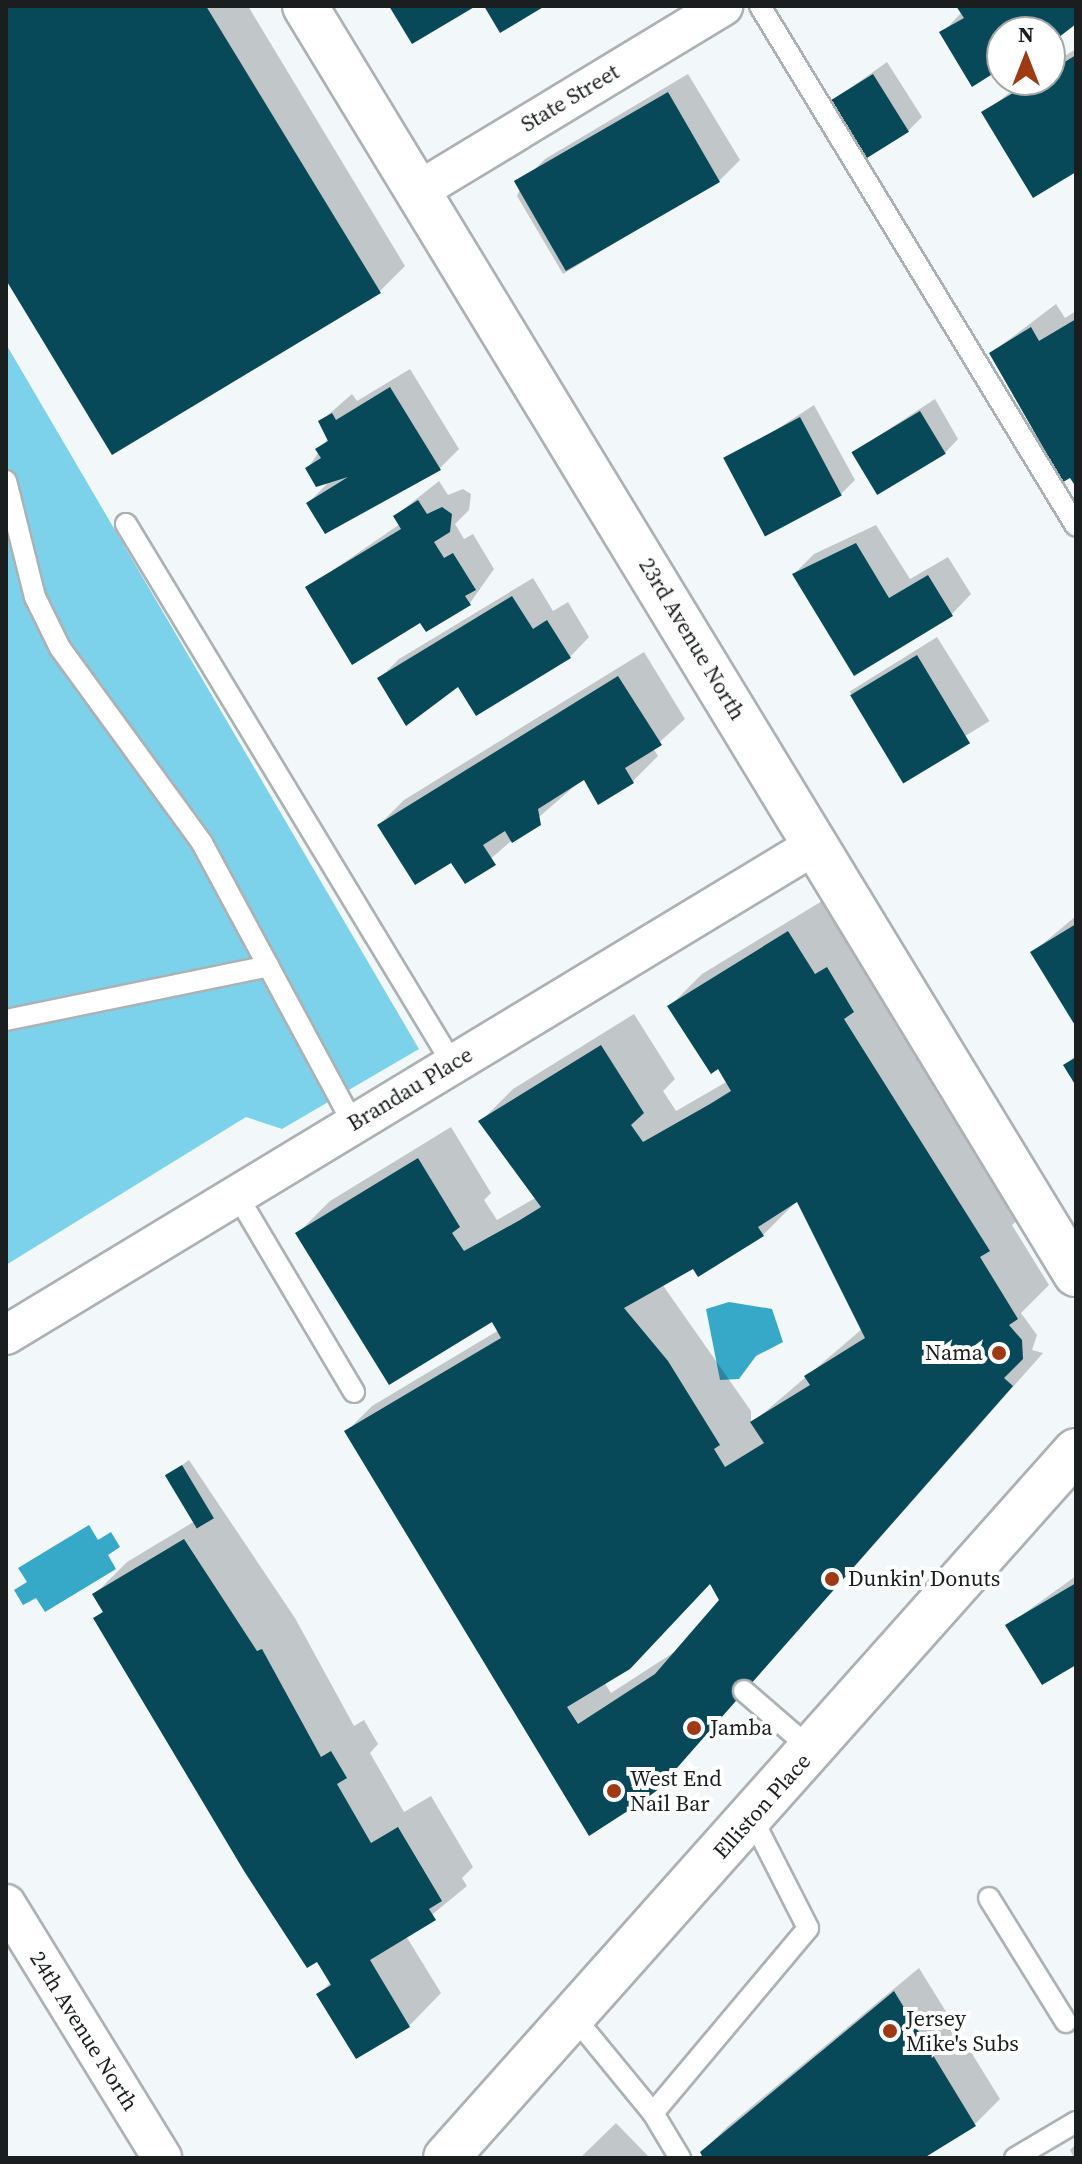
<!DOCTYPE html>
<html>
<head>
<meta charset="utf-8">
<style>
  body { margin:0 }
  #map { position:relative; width:1082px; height:2164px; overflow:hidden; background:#f2f8fa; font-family:"Source Serif 4",serif }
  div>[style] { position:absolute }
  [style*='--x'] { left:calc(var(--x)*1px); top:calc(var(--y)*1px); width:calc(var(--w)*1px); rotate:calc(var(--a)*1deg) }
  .green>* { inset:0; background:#7cd2eb }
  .water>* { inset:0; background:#35a9c7 }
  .shadow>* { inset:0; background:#0003; transform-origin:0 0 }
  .building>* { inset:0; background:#074959; transform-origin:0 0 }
  .roads { filter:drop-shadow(2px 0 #acb2b4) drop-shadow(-2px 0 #acb2b4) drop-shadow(0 2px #acb2b4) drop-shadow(0 -2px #acb2b4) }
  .service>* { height:20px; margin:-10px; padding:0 10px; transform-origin:10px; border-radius:10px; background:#fff }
  .minor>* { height:38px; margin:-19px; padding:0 19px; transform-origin:19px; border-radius:19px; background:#fff }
  .tertiary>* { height:44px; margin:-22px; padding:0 22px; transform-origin:22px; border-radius:22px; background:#fff }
  .secondary>* { height:44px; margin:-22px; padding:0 22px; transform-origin:22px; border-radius:22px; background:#fff }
  .dots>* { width:22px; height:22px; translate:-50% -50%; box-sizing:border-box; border:4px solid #fff; border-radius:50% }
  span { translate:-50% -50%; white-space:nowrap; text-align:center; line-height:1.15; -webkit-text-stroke:8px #fff; paint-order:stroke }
  .street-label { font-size:22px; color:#1b1e1e }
  .poi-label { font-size:22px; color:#1b1e1e }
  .right { translate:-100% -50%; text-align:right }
  .left { translate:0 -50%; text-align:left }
  .frame { position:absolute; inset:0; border:8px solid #1b1e1e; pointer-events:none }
  .north { position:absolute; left:986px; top:16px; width:80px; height:80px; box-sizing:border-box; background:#fff; border:2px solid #a4a5a5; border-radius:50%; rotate:0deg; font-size:22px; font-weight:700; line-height:32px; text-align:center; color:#1b1e1e }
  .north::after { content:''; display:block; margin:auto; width:28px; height:36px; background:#a03a12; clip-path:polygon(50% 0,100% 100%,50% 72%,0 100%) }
</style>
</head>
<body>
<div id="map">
  <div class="green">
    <div style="clip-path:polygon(6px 344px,419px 1049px,282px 1129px,246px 1117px,6px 1265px)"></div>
  </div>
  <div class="water">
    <div style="clip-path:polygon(729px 1302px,772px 1309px,783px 1342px,756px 1356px,739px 1379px,720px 1380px,706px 1309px)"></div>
    <div style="clip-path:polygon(89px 1525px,98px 1540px,111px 1532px,120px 1547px,108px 1555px,116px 1569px,45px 1612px,36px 1598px,23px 1605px,14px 1590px,27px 1582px,18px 1568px)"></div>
  </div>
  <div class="shadow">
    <div style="clip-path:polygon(6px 6px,248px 6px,405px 266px,380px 291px,6px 276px)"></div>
    <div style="clip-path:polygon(959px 6px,1076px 6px,1076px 22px,1050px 37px,1002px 32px,1002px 66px,942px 33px,962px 12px)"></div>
    <div style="clip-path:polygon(1076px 49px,1076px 170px,984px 113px,1025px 80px,1050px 80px,1050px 65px)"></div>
    <div style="clip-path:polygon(887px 62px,922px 117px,908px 131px,832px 101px)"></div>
    <div style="clip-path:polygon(688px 74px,740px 160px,720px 180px,563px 274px,517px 196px,524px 180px,545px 159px)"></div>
    <div style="clip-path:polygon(1056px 304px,1065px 318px,1076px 311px,1076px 483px,991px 353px)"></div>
    <div style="clip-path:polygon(410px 369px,459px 449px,439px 469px,308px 503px,331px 480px,308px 468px,328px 438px,320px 422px,352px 394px,357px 401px)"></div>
    <div style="clip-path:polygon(935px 399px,958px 439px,945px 453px,854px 452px)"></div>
    <div style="clip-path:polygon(814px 405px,855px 480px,841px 494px,727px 462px)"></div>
    <div style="clip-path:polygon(439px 481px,448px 495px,463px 489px,471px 494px,469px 510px,455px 524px,464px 539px,473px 534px,494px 569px,470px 603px,421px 620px,307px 588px,400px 524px,395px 516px)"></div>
    <div style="clip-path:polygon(876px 525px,910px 579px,948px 557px,971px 594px,952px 614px,794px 574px,814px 554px)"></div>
    <div style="clip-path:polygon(533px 578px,553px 611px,568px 602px,589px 637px,570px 657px,458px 684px,379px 679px,399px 659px)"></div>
    <div style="left:937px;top:637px;width:99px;height:103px;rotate:58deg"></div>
    <div style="clip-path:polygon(644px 652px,685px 719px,653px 748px,658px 756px,633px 781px,599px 802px,584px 778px,465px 881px,452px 860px,379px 825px,404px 800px)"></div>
    <div style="clip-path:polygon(evenodd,822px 901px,848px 943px,860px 936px,1021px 1217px,1012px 1225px,1049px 1285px,1021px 1313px,1037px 1335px,1032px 1350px,1043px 1353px,675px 1770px,590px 1833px,347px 1431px,372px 1406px,499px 1330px,492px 1320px,298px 1233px,330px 1201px,451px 1127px,491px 1193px,484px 1200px,497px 1220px,537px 1197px,481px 1121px,513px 1089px,634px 1014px,675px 1079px,663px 1091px,676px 1111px,728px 1081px,670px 1006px,702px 974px,822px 901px,798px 1200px,862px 1329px,751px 1424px,751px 1411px,662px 1284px,694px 1266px,699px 1274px,763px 1235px,798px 1200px,822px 901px,710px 1582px,722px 1600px,679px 1649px,611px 1693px,604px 1682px,710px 1582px)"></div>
    <div style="clip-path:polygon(1076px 916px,1076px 1023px,1033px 952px)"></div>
    <div style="clip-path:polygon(189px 1460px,295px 1618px,354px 1726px,364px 1720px,378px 1744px,370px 1753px,404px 1812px,431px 1796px,473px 1867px,462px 1878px,467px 1886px,406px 1936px,441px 1993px,409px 2026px,319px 1994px,331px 1982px,96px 1619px,104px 1610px,95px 1594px,127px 1562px,195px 1521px,167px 1476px)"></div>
    <div style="clip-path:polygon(1076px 1576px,1076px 1663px,1008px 1625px)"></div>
    <div style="clip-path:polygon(919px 1968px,1000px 2099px,975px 2124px,920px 2158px,705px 2158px,702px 2152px,727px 2127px)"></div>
    <div style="clip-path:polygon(616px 2123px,650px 2158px,580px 2158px)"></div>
    <div style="clip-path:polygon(1076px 2144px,1076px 2158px,1074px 2158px,1070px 2150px)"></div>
  </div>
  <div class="building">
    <div style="clip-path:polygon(6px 6px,206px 6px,381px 293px,112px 455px,6px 280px)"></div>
    <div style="clip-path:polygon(389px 6px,476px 6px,412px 44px)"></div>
    <div style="clip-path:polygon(484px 6px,545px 6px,500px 33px)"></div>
    <div style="clip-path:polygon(956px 6px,1076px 6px,1076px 24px,1050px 44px,1050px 32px,1002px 32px,1002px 68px,972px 87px,939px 32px,964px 18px)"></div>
    <div style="clip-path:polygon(1076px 55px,1076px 172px,1033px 198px,981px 112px,1035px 80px,1050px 80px,1050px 71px)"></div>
    <div style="left:873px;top:74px;width:68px;height:52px;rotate:58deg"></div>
    <div style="left:668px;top:92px;width:104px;height:178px;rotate:60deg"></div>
    <div style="clip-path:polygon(1076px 319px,1076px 487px,1070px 478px,1063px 482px,989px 353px,1031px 327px,1039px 341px)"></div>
    <div style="clip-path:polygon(390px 387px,441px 470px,325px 534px,306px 503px,348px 477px,316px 487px,305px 468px,321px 458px,315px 449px,328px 441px,318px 421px,332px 413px,336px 420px)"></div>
    <div style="left:920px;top:411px;width:50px;height:80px;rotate:59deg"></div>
    <div style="left:800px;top:417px;width:89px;height:87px;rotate:62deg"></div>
    <div style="clip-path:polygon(418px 500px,427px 514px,442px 507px,452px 514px,450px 532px,434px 542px,444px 558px,453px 553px,476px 590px,465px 596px,471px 605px,426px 632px,420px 623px,352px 665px,305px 587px,401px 529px,393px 516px)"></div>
    <div style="clip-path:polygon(856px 543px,889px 598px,928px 575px,953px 616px,854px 676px,792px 574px)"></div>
    <div style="clip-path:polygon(512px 596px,533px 629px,547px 620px,571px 658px,476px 716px,458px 687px,406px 726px,377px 678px)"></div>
    <div style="left:917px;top:655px;width:103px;height:78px;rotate:59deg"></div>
    <div style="clip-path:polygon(618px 676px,662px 745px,625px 768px,634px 783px,598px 805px,584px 780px,538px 809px,541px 825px,512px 843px,505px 831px,483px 845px,496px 865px,465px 884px,451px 863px,415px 885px,377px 825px)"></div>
    <div style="clip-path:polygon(1076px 924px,1076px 1027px,1030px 952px)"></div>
    <div style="clip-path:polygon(evenodd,788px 931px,815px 974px,827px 967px,854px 1012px,844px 1019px,990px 1251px,980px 1257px,1018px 1319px,1009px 1325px,1022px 1340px,1023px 1359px,1004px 1378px,1013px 1386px,654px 1794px,589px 1836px,344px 1431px,501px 1338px,492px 1322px,389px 1385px,295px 1233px,418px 1158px,460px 1227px,452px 1233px,464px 1251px,520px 1220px,541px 1207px,478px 1121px,601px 1045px,644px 1113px,631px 1125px,643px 1142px,710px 1104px,731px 1091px,718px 1069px,711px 1074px,667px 1006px,788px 931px,797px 1202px,865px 1338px,804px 1376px,810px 1385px,750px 1422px,764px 1443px,725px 1467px,714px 1449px,720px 1445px,668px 1361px,624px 1308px,693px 1269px,698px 1277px,764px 1236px,758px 1227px,797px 1202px,788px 931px,710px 1584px,719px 1600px,655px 1674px,578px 1724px,567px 1707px,630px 1669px,710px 1584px)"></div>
    <div style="clip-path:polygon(1076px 1057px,1076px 1086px,1063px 1065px)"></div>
    <div style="left:182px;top:1465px;width:62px;height:20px;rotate:59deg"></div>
    <div style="clip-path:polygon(184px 1539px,257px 1651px,262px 1649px,321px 1757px,331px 1751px,347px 1778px,337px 1784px,371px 1843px,398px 1827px,442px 1901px,429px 1909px,436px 1920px,370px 1960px,410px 2027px,356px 2059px,316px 1994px,331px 1985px,317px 1962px,307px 1968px,244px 1871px,93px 1618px,103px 1612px,92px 1594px)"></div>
    <div style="clip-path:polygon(1076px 1583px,1076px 1665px,1042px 1685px,1005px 1625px)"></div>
    <div style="clip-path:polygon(894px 1991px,976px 2126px,924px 2158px,703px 2158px,700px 2152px)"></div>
  </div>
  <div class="roads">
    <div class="service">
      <div style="--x:760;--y:6;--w:608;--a:58.71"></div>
      <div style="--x:6;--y:481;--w:120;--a:76"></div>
      <div style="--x:35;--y:597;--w:57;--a:63.9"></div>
      <div style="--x:60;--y:648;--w:241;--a:53.9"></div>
      <div style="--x:202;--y:843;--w:319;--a:61.7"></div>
      <div style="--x:126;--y:524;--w:630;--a:58.83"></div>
      <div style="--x:6;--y:1020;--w:268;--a:-11.6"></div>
      <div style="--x:237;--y:1195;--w:229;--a:59.3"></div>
      <div style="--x:744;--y:1691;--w:90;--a:40.9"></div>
      <div style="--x:989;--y:1898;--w:146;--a:58.2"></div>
      <div style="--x:575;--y:2018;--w:123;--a:50.6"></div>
      <div style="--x:680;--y:2158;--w:52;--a:-121"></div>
      <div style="--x:653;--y:2113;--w:241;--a:-50"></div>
      <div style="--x:808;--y:1928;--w:123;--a:-117"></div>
      <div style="--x:1015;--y:2158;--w:71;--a:-30.5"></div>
    </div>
    <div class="minor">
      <div style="--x:418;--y:191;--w:357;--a:-31.2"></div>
      <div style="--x:6;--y:1335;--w:946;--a:-31.2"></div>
      <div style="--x:6;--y:1904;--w:298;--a:58.4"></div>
    </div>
    <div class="tertiary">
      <div style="--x:305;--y:6;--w:1484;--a:58.7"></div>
    </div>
    <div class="secondary">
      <div style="--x:446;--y:2158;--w:947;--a:-48.3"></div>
    </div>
  </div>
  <div class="dots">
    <div style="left:999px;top:1353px;background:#a03a12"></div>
    <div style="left:832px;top:1579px;background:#a03a12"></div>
    <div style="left:694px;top:1728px;background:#a03a12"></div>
    <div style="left:614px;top:1791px;background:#a03a12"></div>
    <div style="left:890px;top:2031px;background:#a03a12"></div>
  </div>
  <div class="street-label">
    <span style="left:570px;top:98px;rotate:-31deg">State Street</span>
    <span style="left:692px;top:639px;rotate:59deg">23rd Avenue North</span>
    <span style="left:410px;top:1089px;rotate:-31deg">Brandau Place</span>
    <span style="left:762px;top:1806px;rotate:-48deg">Elliston Place</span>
    <span style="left:84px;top:2031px;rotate:58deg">24th Avenue North</span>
  </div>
  <div class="poi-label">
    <span class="right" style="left:983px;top:1353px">Nama</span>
    <span class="left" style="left:848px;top:1579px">Dunkin' Donuts</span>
    <span class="left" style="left:710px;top:1728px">Jamba</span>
    <span class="left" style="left:630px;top:1791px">West End<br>Nail Bar</span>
    <span class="left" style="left:906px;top:2031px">Jersey<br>Mike's Subs</span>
  </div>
  <div class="frame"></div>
  <div class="north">N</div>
</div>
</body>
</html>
